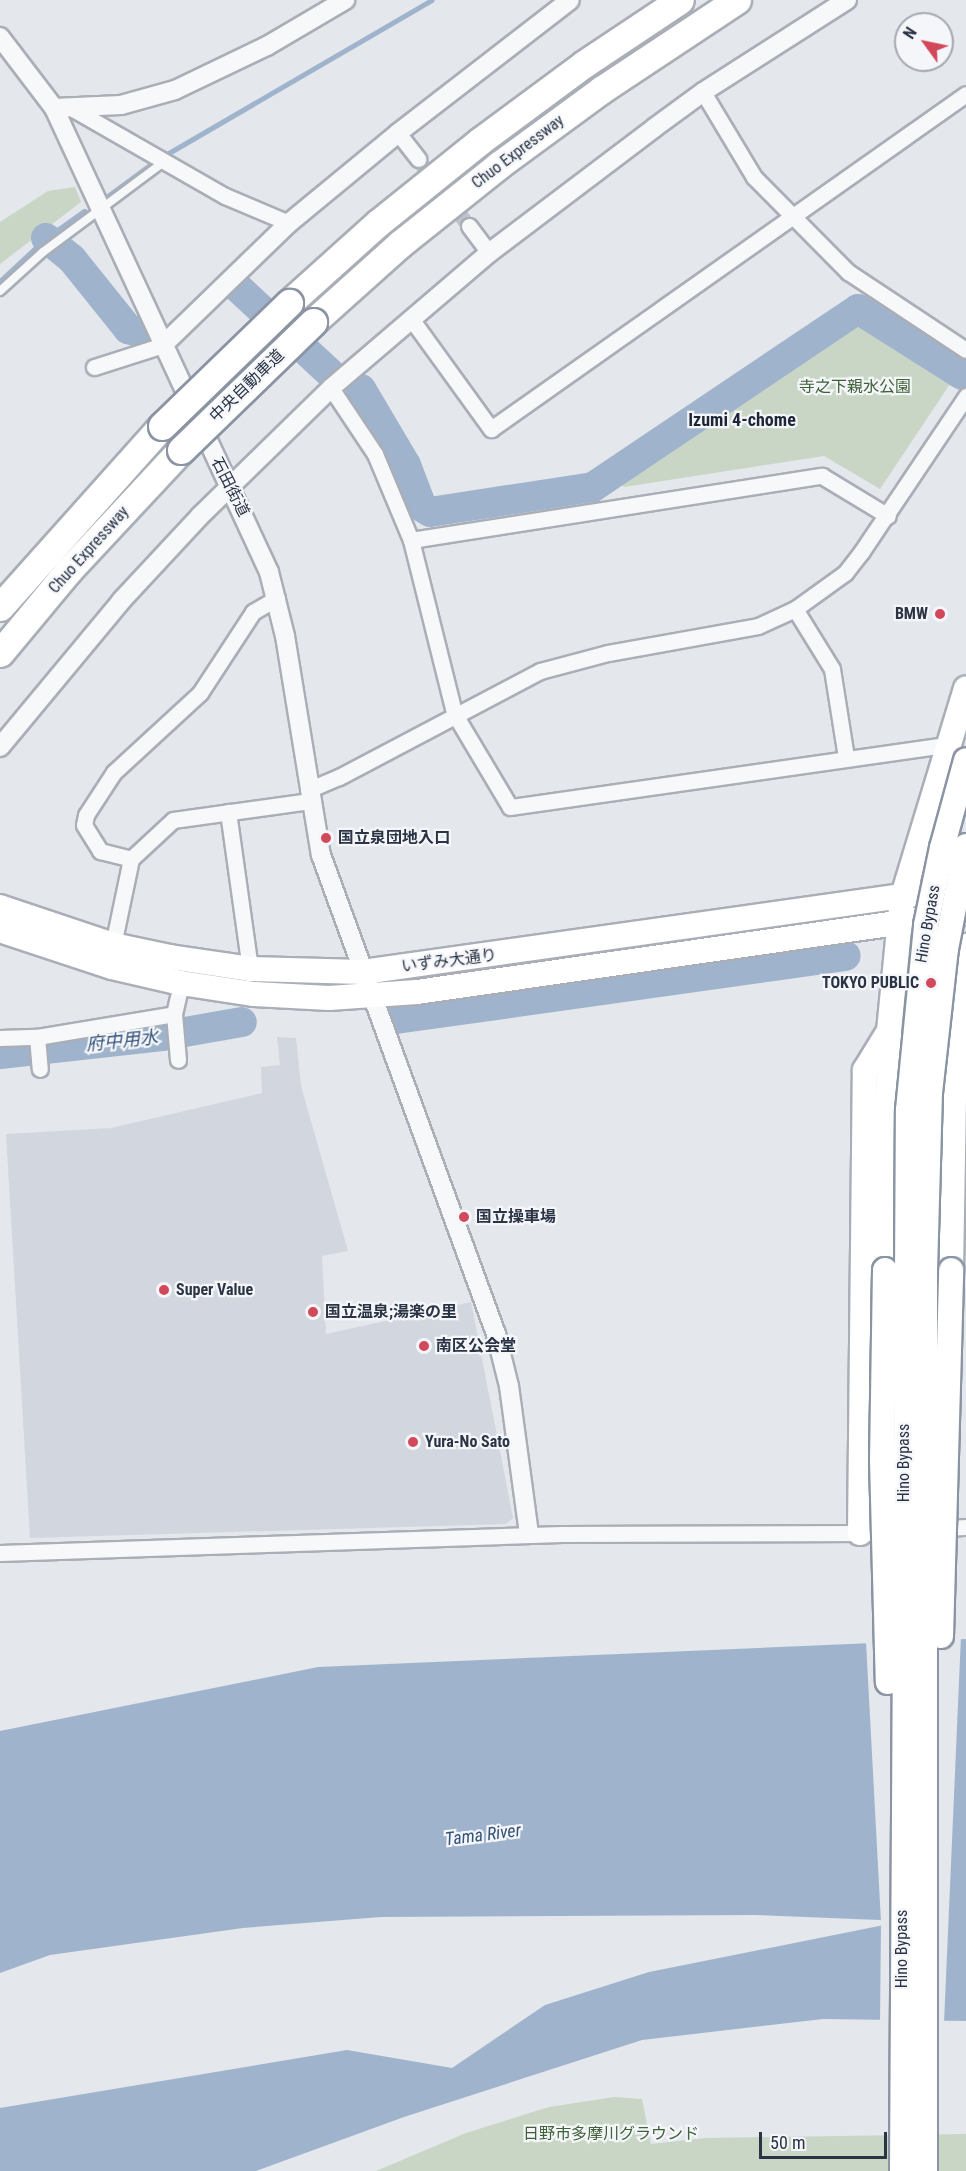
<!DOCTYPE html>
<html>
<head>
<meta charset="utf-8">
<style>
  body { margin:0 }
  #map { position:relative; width:966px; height:2171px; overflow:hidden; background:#e4e7ec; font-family:"Roboto Condensed","Noto Sans JP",sans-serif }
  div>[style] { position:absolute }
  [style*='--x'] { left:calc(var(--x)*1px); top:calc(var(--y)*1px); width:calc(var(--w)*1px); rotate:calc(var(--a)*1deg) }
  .built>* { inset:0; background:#d2d6de }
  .green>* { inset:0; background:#c9d6c5 }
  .water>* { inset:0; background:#9fb4cc }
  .pier>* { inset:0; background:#e4e7ec }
  .stream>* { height:5px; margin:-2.5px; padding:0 2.5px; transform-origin:2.5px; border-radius:2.5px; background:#9fb4cc }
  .river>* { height:30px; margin:-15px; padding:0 15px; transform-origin:15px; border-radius:15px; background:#9fb4cc }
  .minor-tunnel>* { height:15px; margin-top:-7.5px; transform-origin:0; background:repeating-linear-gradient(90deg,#bfc3cb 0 15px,transparent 0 23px) }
  .roads { filter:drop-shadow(2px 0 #a9aeb7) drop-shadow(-2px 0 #a9aeb7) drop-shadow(0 2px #a9aeb7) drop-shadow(0 -2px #a9aeb7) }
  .service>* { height:8px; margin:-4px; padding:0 4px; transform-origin:4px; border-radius:4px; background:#f7f8fa }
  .minor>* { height:15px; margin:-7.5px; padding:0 7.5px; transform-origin:7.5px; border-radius:7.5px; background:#f7f8fa }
  .tertiary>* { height:18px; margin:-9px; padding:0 9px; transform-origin:9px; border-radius:9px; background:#f7f8fa }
  .primary>* { height:24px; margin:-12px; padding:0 12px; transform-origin:12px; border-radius:12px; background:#fff }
  .trunk>* { height:24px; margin:-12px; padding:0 12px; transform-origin:12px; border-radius:12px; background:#fff }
  .motorway>* { height:27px; margin:-13.5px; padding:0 13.5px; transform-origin:13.5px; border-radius:13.5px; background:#fff }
  .bridges { filter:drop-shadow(2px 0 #8b94a3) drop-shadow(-2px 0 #8b94a3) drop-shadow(0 2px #8b94a3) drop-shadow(0 -2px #8b94a3) }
  .trunk-bridge>* { height:24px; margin:-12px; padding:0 12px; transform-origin:12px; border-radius:12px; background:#fff }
  .motorway-bridge>* { height:27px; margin:-13.5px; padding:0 13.5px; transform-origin:13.5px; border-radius:13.5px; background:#fff }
  .dots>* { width:16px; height:16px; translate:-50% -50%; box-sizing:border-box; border:3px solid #f4f6f9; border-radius:50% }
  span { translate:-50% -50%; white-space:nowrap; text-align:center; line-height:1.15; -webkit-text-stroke:4.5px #f4f6f9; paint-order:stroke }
  .street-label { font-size:16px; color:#2b3445 }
  .park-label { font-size:16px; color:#3f6138 }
  .poi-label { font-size:16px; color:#2b3445; font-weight:700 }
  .right { translate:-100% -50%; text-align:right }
  .left { translate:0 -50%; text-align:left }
  .neighbourhood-label { font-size:18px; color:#1d2536; font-weight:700 }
  .water-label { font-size:18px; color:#34527a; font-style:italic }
  .north { position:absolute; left:894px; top:12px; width:60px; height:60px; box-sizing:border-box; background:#f4f6f9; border:2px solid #a4a8b1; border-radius:50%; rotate:303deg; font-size:16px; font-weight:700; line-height:24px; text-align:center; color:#2b3445 }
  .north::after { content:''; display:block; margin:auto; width:21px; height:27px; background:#d1495b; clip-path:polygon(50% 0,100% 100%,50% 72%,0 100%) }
  .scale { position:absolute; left:759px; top:2132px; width:128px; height:27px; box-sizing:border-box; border:3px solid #2b3445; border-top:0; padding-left:8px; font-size:18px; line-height:21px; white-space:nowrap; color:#2b3445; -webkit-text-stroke:4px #f4f6f9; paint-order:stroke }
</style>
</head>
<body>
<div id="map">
  <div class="built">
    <div style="clip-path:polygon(277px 1037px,296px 1038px,301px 1086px,348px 1251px,322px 1256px,326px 1334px,471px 1302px,513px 1518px,506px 1524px,30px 1538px,6px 1134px,111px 1128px,262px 1093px,261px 1067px,280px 1065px)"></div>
  </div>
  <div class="green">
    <div style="clip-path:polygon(75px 187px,81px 202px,0 264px,0 222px,48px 191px)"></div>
    <div style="clip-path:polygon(852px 296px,962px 366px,880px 489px,824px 456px,624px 487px,607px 469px)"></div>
    <div style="clip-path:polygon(614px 2097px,642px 2099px,651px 2144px,706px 2138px,966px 2134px,966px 2171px,376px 2171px,466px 2133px,549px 2107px)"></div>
  </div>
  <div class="water">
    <div style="clip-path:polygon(966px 1639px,966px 2021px,823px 2019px,642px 2040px,404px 2117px,256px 2171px,0 2171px,0 2108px,347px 2050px,452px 2068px,545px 2005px,649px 1972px,904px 1921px,755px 1915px,381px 1917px,243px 1928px,50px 1955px,0 1973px,0 1731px,318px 1667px)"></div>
  </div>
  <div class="pier">
    <div style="clip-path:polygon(961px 1636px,944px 2023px,880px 2022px,881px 1922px,866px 1642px)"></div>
  </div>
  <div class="stream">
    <div style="--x:167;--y:154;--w:306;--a:-30.2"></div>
    <div style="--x:109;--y:195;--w:56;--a:-36.3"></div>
    <div style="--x:0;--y:281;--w:63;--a:-43.1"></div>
    <div style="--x:46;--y:238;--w:47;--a:-35.4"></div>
  </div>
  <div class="river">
    <div style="--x:46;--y:238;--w:33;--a:39"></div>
    <div style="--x:72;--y:259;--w:90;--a:51.3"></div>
    <div style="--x:128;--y:329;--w:15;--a:16"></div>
    <div style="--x:236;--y:286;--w:128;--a:42.8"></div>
    <div style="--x:361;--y:389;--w:88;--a:59.4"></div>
    <div style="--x:406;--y:465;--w:45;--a:69.1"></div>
    <div style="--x:422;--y:507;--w:9;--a:32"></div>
    <div style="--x:430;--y:512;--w:165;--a:-8.7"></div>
    <div style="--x:593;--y:487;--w:319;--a:-33.9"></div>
    <div style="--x:858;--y:309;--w:123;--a:32.4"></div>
    <div style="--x:396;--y:1019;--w:454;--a:-8"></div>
    <div style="--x:0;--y:1054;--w:163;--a:-6.3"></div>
    <div style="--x:162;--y:1036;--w:81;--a:-9.9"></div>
  </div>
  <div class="minor-tunnel">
    <div style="--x:418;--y:159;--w:84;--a:52.7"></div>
  </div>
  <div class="roads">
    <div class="service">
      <div style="--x:0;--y:291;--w:58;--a:-42.2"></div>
      <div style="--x:43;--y:252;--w:152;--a:-36.7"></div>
    </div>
    <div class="minor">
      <div style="--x:703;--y:92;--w:99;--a:59"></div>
      <div style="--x:754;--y:177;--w:134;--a:45.3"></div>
      <div style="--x:848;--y:272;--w:141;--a:33.5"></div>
      <div style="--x:73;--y:109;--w:175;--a:29.8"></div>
      <div style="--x:225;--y:196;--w:69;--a:22.9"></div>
      <div style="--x:398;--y:133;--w:33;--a:52"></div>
      <div style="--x:469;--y:226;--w:34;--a:53"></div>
      <div style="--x:412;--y:320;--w:135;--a:54.1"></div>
      <div style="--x:491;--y:429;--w:581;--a:-35.19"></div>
      <div style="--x:94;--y:367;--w:72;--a:-17.7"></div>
      <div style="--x:331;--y:388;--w:79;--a:56.3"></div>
      <div style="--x:375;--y:454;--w:93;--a:67.3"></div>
      <div style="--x:411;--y:540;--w:178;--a:76"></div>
      <div style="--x:454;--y:713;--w:109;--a:59.2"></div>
      <div style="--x:510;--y:807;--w:440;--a:-8.1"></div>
      <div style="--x:411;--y:540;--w:416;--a:-8.9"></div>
      <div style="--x:822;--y:476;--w:77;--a:31.2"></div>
      <div style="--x:277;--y:598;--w:28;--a:150"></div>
      <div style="--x:253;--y:612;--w:97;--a:123.2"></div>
      <div style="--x:200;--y:693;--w:117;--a:137.4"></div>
      <div style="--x:114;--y:772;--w:51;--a:123.1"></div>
      <div style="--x:86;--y:815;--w:10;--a:101"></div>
      <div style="--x:84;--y:825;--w:31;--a:58"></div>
      <div style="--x:100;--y:851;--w:32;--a:14"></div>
      <div style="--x:131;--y:859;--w:57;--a:-42.9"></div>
      <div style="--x:173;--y:820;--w:138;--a:-7.9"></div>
      <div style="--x:795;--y:609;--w:70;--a:58.3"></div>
      <div style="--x:832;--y:669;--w:89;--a:81"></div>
      <div style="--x:308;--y:790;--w:34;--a:-23"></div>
      <div style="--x:339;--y:777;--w:227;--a:-27.8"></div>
      <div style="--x:540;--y:671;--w:70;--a:-14.8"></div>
      <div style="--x:608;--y:653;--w:152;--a:-10.2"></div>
      <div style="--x:758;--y:626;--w:41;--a:-24.7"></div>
      <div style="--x:795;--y:609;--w:62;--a:-35.8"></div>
      <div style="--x:845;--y:573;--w:28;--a:-52"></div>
      <div style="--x:862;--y:551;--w:187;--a:-56.1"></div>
      <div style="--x:228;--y:812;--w:159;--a:82"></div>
      <div style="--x:113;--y:945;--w:88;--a:-78.2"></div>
      <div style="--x:174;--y:1014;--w:46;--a:85"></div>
      <div style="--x:37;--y:1037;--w:32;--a:85"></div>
      <div style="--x:0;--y:1038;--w:37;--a:-2"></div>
      <div style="--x:37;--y:1037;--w:139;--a:-9.5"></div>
      <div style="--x:174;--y:1014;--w:32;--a:-77"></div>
      <div style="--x:936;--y:1529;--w:30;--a:-4"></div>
      <div style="--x:0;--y:1553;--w:562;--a:-1.94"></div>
      <div style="--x:562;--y:1534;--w:305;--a:-0.2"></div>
    </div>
    <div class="tertiary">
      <div style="--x:0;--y:37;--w:89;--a:52.7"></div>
      <div style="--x:54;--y:108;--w:511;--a:65.14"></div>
      <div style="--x:269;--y:572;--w:66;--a:76"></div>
      <div style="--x:285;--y:636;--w:222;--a:80.7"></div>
      <div style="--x:321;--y:855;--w:510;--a:69.93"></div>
      <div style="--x:496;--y:1334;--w:54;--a:76"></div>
      <div style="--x:509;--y:1386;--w:149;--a:82.3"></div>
      <div style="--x:54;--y:108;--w:67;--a:-2.6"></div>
      <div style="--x:121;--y:105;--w:56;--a:-15.5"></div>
      <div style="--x:175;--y:90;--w:102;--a:-25.6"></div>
      <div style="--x:267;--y:46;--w:91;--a:-30.5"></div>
      <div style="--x:163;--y:345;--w:175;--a:-44.1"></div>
      <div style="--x:289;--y:223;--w:141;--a:-39.5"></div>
      <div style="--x:398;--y:133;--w:217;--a:-37.7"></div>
      <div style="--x:0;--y:747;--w:190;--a:-50.3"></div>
      <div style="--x:121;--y:601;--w:116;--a:-47.1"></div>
      <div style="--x:200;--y:516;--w:183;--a:-44.3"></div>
      <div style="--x:331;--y:388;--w:208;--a:-40.5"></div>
      <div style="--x:489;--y:253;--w:207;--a:-37.1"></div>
      <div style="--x:654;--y:128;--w:61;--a:-36.3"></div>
      <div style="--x:703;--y:92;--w:171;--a:-32.6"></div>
    </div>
    <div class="primary">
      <div style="--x:0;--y:907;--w:119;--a:18.6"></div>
      <div style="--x:113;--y:945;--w:58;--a:11.9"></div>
      <div style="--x:170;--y:957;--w:81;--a:8.5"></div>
      <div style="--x:250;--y:969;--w:113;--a:1.5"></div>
      <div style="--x:363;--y:972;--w:595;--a:-8.02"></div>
      <div style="--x:0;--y:930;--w:118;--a:18.3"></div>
      <div style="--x:112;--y:967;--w:71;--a:13.1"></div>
      <div style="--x:181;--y:983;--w:74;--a:8.6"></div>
      <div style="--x:254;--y:994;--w:75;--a:3.1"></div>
      <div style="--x:329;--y:998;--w:88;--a:-3.9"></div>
      <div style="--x:417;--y:992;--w:555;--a:-8.19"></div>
    </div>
    <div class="trunk">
      <div style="--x:885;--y:1270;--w:239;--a:-89"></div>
      <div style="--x:889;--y:1031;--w:133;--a:-84.4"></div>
      <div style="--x:902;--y:899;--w:220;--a:-73.1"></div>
      <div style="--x:951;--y:1270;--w:237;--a:-89"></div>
      <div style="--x:955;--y:1033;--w:88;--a:-82.8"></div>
      <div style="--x:860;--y:1533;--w:463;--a:-89.4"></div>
      <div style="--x:865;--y:1070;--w:46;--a:-58.4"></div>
    </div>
    <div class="motorway">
      <div style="--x:289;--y:303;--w:120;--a:-42"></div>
      <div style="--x:378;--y:223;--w:131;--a:-38.8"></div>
      <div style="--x:480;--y:141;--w:129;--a:-36.5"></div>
      <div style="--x:584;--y:64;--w:115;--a:-33.7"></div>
      <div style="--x:313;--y:322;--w:117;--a:-41.9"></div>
      <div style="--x:400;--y:244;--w:127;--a:-38.6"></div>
      <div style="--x:499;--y:165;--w:127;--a:-36.3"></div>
      <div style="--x:601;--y:90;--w:163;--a:-33.5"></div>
      <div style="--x:0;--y:607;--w:243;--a:-48.2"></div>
      <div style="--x:0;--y:653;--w:107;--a:-50.3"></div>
      <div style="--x:68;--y:571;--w:166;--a:-47"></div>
    </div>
  </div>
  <div class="bridges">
    <div class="trunk-bridge">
      <div style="--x:885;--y:1270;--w:190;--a:90.9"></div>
      <div style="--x:882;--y:1460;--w:222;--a:88.5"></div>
      <div style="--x:941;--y:1636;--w:366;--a:-88.4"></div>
      <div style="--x:902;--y:2171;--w:1061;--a:-89.68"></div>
      <div style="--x:908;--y:1110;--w:186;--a:-84.4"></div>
      <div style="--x:926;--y:925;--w:79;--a:-78.3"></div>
      <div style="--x:942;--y:848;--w:91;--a:-74.7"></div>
      <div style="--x:925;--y:2171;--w:900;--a:-90"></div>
      <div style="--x:925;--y:1271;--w:178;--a:-88.4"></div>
      <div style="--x:930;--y:1093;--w:145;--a:-83.7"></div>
      <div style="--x:946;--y:949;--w:105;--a:-79"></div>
    </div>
    <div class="motorway-bridge">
      <div style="--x:162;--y:426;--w:177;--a:-44.1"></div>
      <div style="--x:181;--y:450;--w:184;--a:-44.1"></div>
    </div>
  </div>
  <div class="dots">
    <div style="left:940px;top:614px;background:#d1495b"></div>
    <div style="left:326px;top:838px;background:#d1495b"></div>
    <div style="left:931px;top:983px;background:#d1495b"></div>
    <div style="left:464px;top:1217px;background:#d1495b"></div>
    <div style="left:164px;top:1290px;background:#d1495b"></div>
    <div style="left:313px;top:1312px;background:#d1495b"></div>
    <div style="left:424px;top:1346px;background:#d1495b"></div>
    <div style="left:413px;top:1442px;background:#d1495b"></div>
  </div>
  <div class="street-label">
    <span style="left:518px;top:152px;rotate:-37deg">Chuo Expressway</span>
    <span style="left:247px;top:386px;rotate:-44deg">中央自動車道</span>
    <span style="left:230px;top:487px;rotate:63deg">石田街道</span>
    <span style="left:89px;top:550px;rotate:-48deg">Chuo Expressway</span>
    <span style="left:928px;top:924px;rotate:-80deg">Hino Bypass</span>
    <span style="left:449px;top:961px;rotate:-7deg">いずみ大通り</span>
    <span style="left:904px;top:1463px;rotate:-90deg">Hino Bypass</span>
    <span style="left:902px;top:1949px;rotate:-90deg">Hino Bypass</span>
  </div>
  <div class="park-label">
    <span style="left:855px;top:387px">寺之下親水公園</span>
    <span style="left:611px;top:2134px">日野市多摩川グラウンド</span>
  </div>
  <div class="poi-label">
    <span class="right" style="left:928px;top:614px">BMW</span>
    <span class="left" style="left:338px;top:838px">国立泉団地入口</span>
    <span class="right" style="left:919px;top:983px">TOKYO PUBLIC</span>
    <span class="left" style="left:476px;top:1217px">国立操車場</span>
    <span class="left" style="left:176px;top:1290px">Super Value</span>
    <span class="left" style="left:325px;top:1312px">国立温泉;湯楽の里</span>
    <span class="left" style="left:436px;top:1346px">南区公会堂</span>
    <span class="left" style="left:425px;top:1442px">Yura-No Sato</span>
  </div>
  <div class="neighbourhood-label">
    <span style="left:742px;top:420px">Izumi 4-chome</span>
  </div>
  <div class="water-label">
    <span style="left:122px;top:1041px;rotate:-6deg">府中用水</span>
    <span style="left:483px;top:1835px;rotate:-7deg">Tama River</span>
  </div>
  <div class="north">N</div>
  <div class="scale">50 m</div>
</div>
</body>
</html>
